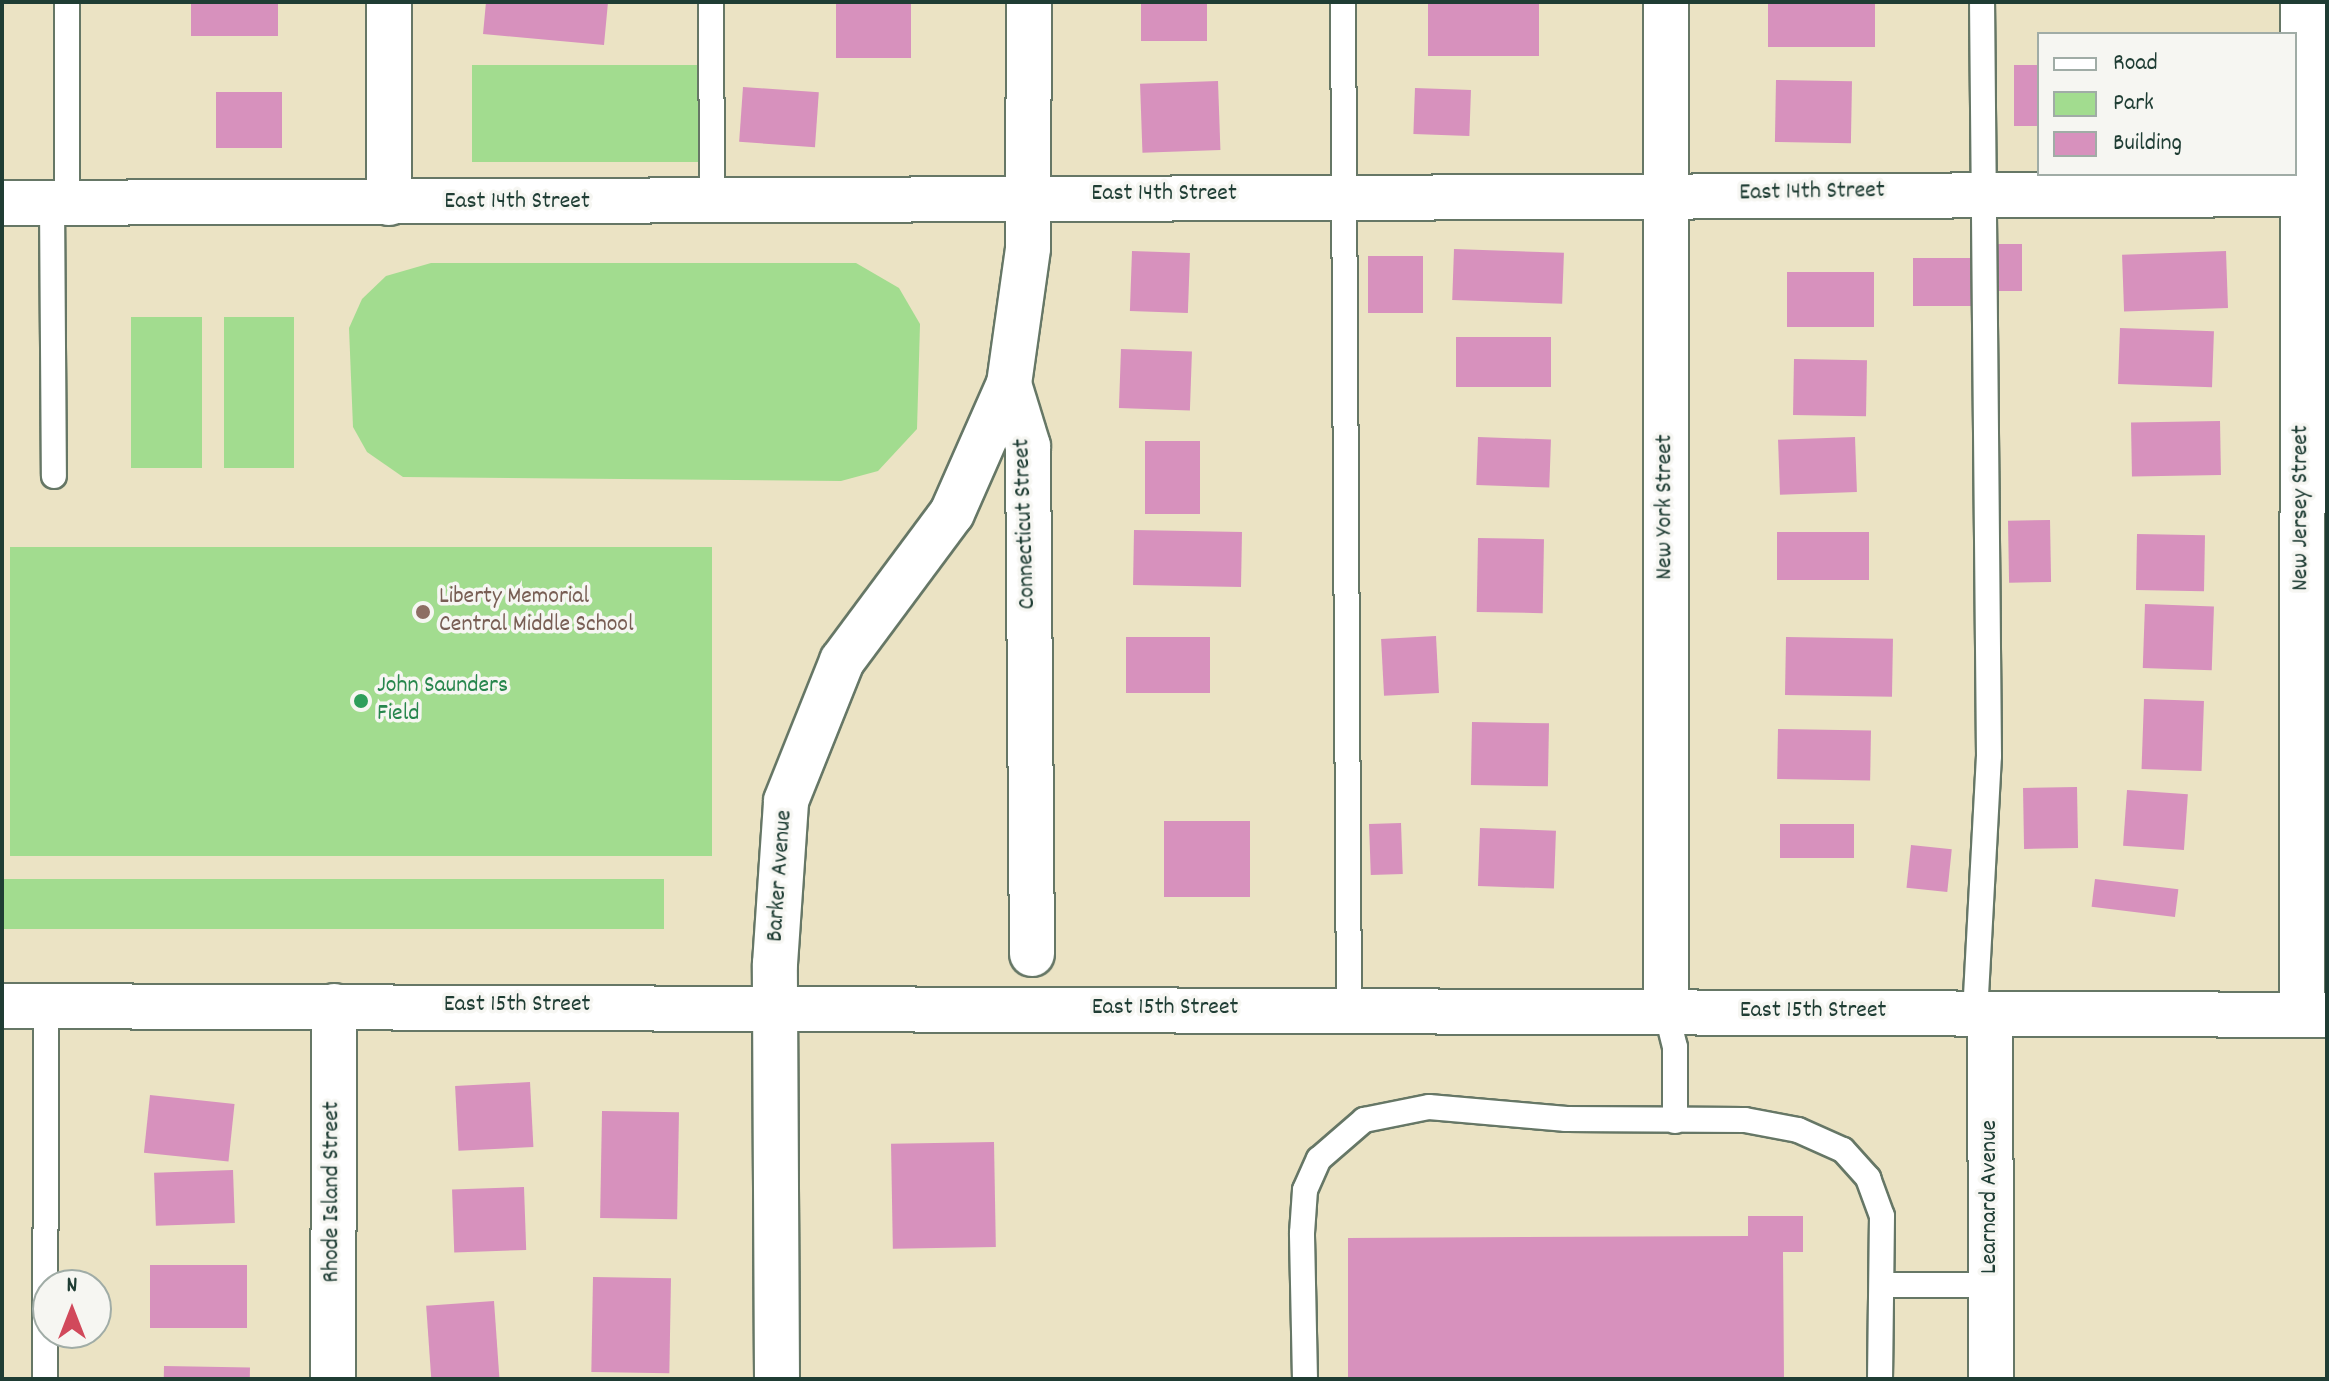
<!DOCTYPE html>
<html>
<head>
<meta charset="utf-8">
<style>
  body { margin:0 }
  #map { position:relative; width:2329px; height:1381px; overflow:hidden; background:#ebe3c4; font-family:Dekko,sans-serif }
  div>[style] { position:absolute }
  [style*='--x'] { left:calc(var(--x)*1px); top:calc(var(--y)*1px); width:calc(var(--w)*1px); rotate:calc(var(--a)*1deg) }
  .green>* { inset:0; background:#a2dc8f; transform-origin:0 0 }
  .building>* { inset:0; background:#d791bd; transform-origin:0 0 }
  .roads { filter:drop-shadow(2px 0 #676) drop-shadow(-2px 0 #676) drop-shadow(0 2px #676) drop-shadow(0 -2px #676) }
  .lane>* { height:24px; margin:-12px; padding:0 12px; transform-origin:12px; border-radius:12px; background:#fff }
  .street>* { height:44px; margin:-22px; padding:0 22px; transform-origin:22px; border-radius:22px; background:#fff }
  .secondary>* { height:44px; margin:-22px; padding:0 22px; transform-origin:22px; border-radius:22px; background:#fff }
  .dots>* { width:22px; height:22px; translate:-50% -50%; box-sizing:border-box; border:4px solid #f6f6f2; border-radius:50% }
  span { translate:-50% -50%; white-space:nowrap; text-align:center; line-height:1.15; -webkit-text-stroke:7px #f6f6f2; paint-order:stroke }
  .street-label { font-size:24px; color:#1f3d34 }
  .education-label { font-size:24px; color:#785e54 }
  .left { translate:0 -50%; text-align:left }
  .leisure-label { font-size:24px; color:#27864d }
  .frame { position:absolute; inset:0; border:4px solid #1f3d34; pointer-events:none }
  .legend { position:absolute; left:2037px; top:32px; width:260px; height:144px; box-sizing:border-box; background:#f6f6f2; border:2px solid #a0aca6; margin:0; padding:10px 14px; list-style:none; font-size:24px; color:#1f3d34 }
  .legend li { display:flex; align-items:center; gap:16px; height:40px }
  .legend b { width:40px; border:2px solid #a0aca6 }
  .north { position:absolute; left:32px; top:1269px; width:80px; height:80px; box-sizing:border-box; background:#f6f6f2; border:2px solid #a0aca6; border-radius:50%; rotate:0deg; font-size:22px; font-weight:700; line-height:32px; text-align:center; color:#1f3d34 }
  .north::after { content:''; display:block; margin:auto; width:28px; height:36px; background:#d1495b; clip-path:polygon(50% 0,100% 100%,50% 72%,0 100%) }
</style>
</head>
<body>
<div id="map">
  <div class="green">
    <div style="left:472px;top:65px;width:227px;height:97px"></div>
    <div style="clip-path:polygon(431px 263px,856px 263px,899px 288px,920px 324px,917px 429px,878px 471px,841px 481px,403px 477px,367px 452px,353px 427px,349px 328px,362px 299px,386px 276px)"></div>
    <div style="left:202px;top:317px;width:151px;height:71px;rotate:90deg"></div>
    <div style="left:224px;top:317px;width:70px;height:151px"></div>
    <div style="left:10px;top:547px;width:702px;height:309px"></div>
    <div style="left:664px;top:879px;width:50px;height:662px;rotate:90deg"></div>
  </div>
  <div class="building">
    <div style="left:191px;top:2px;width:87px;height:34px"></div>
    <div style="clip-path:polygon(486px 2px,608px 2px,604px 45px,483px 34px)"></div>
    <div style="left:836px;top:2px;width:75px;height:56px"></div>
    <div style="left:1141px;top:2px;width:66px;height:39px"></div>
    <div style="left:1428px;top:2px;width:111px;height:54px"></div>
    <div style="left:1768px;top:2px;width:107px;height:45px"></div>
    <div style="left:2014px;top:65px;width:25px;height:61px"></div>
    <div style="left:1776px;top:80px;width:76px;height:62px;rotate:1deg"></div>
    <div style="left:1218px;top:81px;width:69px;height:78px;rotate:88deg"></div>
    <div style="left:743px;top:87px;width:76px;height:55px;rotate:4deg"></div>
    <div style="left:1415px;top:88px;width:56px;height:46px;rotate:2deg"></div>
    <div style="left:216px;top:92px;width:66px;height:56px"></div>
    <div style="left:1998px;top:244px;width:24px;height:47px"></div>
    <div style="left:1454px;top:249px;width:110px;height:51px;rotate:2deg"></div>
    <div style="left:1132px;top:251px;width:58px;height:60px;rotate:2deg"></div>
    <div style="left:2226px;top:251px;width:57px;height:104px;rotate:88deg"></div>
    <div style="left:1368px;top:256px;width:55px;height:57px"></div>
    <div style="left:1913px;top:258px;width:60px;height:48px"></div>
    <div style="left:1874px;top:272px;width:55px;height:87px;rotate:90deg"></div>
    <div style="left:2120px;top:328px;width:94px;height:56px;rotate:2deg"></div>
    <div style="left:1456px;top:337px;width:95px;height:50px"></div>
    <div style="left:1121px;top:349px;width:71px;height:59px;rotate:2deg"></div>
    <div style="left:1794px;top:359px;width:73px;height:56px;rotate:1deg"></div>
    <div style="left:2220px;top:421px;width:54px;height:89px;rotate:89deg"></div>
    <div style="left:1478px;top:437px;width:73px;height:48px;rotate:2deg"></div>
    <div style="left:1855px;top:437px;width:55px;height:77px;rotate:88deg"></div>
    <div style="left:1145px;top:441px;width:55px;height:73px"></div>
    <div style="left:2050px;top:520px;width:62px;height:42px;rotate:89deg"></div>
    <div style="left:1134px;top:530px;width:108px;height:55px;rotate:1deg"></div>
    <div style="left:1869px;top:532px;width:48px;height:92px;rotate:90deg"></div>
    <div style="left:2137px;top:534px;width:68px;height:56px;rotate:1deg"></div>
    <div style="left:1478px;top:538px;width:66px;height:74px;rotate:1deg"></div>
    <div style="left:2145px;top:604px;width:69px;height:64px;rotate:2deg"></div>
    <div style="left:1436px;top:636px;width:57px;height:55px;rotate:87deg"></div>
    <div style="left:1126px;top:637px;width:84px;height:56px"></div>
    <div style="left:1786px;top:637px;width:107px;height:58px;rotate:1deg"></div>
    <div style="left:2144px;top:699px;width:60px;height:70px;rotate:2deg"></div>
    <div style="left:1472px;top:722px;width:77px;height:63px;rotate:1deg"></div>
    <div style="left:1778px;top:729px;width:93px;height:50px;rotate:1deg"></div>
    <div style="left:2077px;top:787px;width:61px;height:54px;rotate:89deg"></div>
    <div style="left:2127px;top:790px;width:61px;height:56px;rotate:4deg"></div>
    <div style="left:1250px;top:821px;width:76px;height:86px;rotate:90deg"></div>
    <div style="left:1401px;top:823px;width:51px;height:32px;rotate:88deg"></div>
    <div style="left:1854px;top:824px;width:34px;height:74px;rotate:90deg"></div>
    <div style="left:1480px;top:828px;width:76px;height:58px;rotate:2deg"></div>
    <div style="left:1911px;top:845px;width:41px;height:43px;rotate:6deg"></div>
    <div style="left:2095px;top:879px;width:84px;height:28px;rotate:7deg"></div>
    <div style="left:530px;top:1082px;width:65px;height:75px;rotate:87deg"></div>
    <div style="left:150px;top:1095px;width:85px;height:58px;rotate:6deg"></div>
    <div style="left:602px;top:1111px;width:77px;height:107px;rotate:1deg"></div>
    <div style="left:994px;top:1142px;width:105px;height:103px;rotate:89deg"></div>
    <div style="left:233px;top:1170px;width:53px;height:79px;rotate:88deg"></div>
    <div style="left:524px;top:1187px;width:63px;height:72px;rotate:88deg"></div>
    <div style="clip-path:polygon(1748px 1216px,1803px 1216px,1803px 1252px,1783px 1252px,1784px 1379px,1348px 1379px,1348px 1238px,1748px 1236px)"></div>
    <div style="left:247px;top:1265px;width:63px;height:97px;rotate:90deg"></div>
    <div style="left:593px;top:1277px;width:78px;height:95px;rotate:1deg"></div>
    <div style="left:494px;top:1301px;width:78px;height:68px;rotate:86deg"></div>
    <div style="left:164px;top:1366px;width:86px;height:13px;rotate:1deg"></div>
  </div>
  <div class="roads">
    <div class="lane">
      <div style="--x:711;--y:2;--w:200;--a:89.7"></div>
      <div style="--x:1343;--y:2;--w:1008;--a:89.66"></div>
      <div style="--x:52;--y:203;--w:273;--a:89.6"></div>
      <div style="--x:67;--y:203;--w:201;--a:-90"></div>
      <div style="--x:1666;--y:1011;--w:37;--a:76"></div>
      <div style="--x:1675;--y:1047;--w:74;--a:90"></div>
      <div style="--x:1975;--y:1014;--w:258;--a:-86.9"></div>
      <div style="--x:1989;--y:756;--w:754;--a:-90.53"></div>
      <div style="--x:1883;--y:1285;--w:108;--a:0"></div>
      <div style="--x:45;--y:1379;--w:373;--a:-89.8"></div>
      <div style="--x:1305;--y:1379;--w:146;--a:-91.2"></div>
      <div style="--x:1302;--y:1233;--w:43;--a:-86"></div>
      <div style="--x:1305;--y:1190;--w:34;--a:-66"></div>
      <div style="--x:1319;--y:1159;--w:60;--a:-40.9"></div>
      <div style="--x:1364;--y:1120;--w:66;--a:-11.3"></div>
      <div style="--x:1429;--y:1107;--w:138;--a:5"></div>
      <div style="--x:1566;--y:1119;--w:179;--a:0.3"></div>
      <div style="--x:1745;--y:1120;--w:54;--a:10.7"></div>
      <div style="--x:1798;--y:1130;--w:49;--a:24"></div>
      <div style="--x:1843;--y:1150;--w:38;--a:48"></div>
      <div style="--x:1868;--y:1178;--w:40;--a:69.8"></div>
      <div style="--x:1882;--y:1216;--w:163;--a:90.7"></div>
    </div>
    <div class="street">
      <div style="--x:1666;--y:2;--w:1009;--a:90"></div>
      <div style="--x:2;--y:203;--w:2325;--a:-0.22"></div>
      <div style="--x:389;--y:203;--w:201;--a:-90"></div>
      <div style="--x:1009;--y:384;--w:65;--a:73"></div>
      <div style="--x:1028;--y:446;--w:508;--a:89.55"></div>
      <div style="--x:1990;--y:1014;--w:365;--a:89.8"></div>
      <div style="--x:2302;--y:1015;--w:1013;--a:-89.94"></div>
      <div style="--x:333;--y:1379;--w:373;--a:-89.8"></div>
    </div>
    <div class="secondary">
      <div style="--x:2;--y:1006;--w:2325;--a:0.22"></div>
      <div style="--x:777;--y:1379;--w:415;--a:-90.3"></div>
      <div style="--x:775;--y:964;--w:163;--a:-86.1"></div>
      <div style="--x:786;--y:801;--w:151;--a:-68.2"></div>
      <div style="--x:842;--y:661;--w:184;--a:-53.4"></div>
      <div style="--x:952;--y:513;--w:141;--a:-66.2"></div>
      <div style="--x:1009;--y:384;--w:137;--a:-82"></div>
      <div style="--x:1028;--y:248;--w:246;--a:-89.8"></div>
    </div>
  </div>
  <div class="dots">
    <div style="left:423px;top:612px;background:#8d6e63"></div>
    <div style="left:361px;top:701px;background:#2e9e5b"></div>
  </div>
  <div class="street-label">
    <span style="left:1812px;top:193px;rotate:-1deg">East 14th Street</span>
    <span style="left:1164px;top:195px">East 14th Street</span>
    <span style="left:517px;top:203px">East 14th Street</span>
    <span style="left:1666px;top:507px;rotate:-90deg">New York Street</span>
    <span style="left:2302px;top:508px;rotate:-90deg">New Jersey Street</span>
    <span style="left:1026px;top:524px;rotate:-92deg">Connecticut Street</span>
    <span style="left:781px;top:876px;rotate:-86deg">Barker Avenue</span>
    <span style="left:517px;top:1006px">East 15th Street</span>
    <span style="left:1165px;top:1009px">East 15th Street</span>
    <span style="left:1813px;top:1012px">East 15th Street</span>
    <span style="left:333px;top:1192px;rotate:-90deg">Rhode Island Street</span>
    <span style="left:1991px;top:1197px;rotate:-90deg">Learnard Avenue</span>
  </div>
  <div class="education-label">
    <span class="left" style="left:439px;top:612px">Liberty Memorial<br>Central Middle School</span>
  </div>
  <div class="leisure-label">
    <span class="left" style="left:377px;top:701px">John Saunders<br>Field</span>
  </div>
  <div class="frame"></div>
  <ul class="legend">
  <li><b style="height:10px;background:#fff"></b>Road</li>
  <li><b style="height:22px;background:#a2dc8f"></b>Park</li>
  <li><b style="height:22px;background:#d791bd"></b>Building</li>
  </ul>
  <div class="north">N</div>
</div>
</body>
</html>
